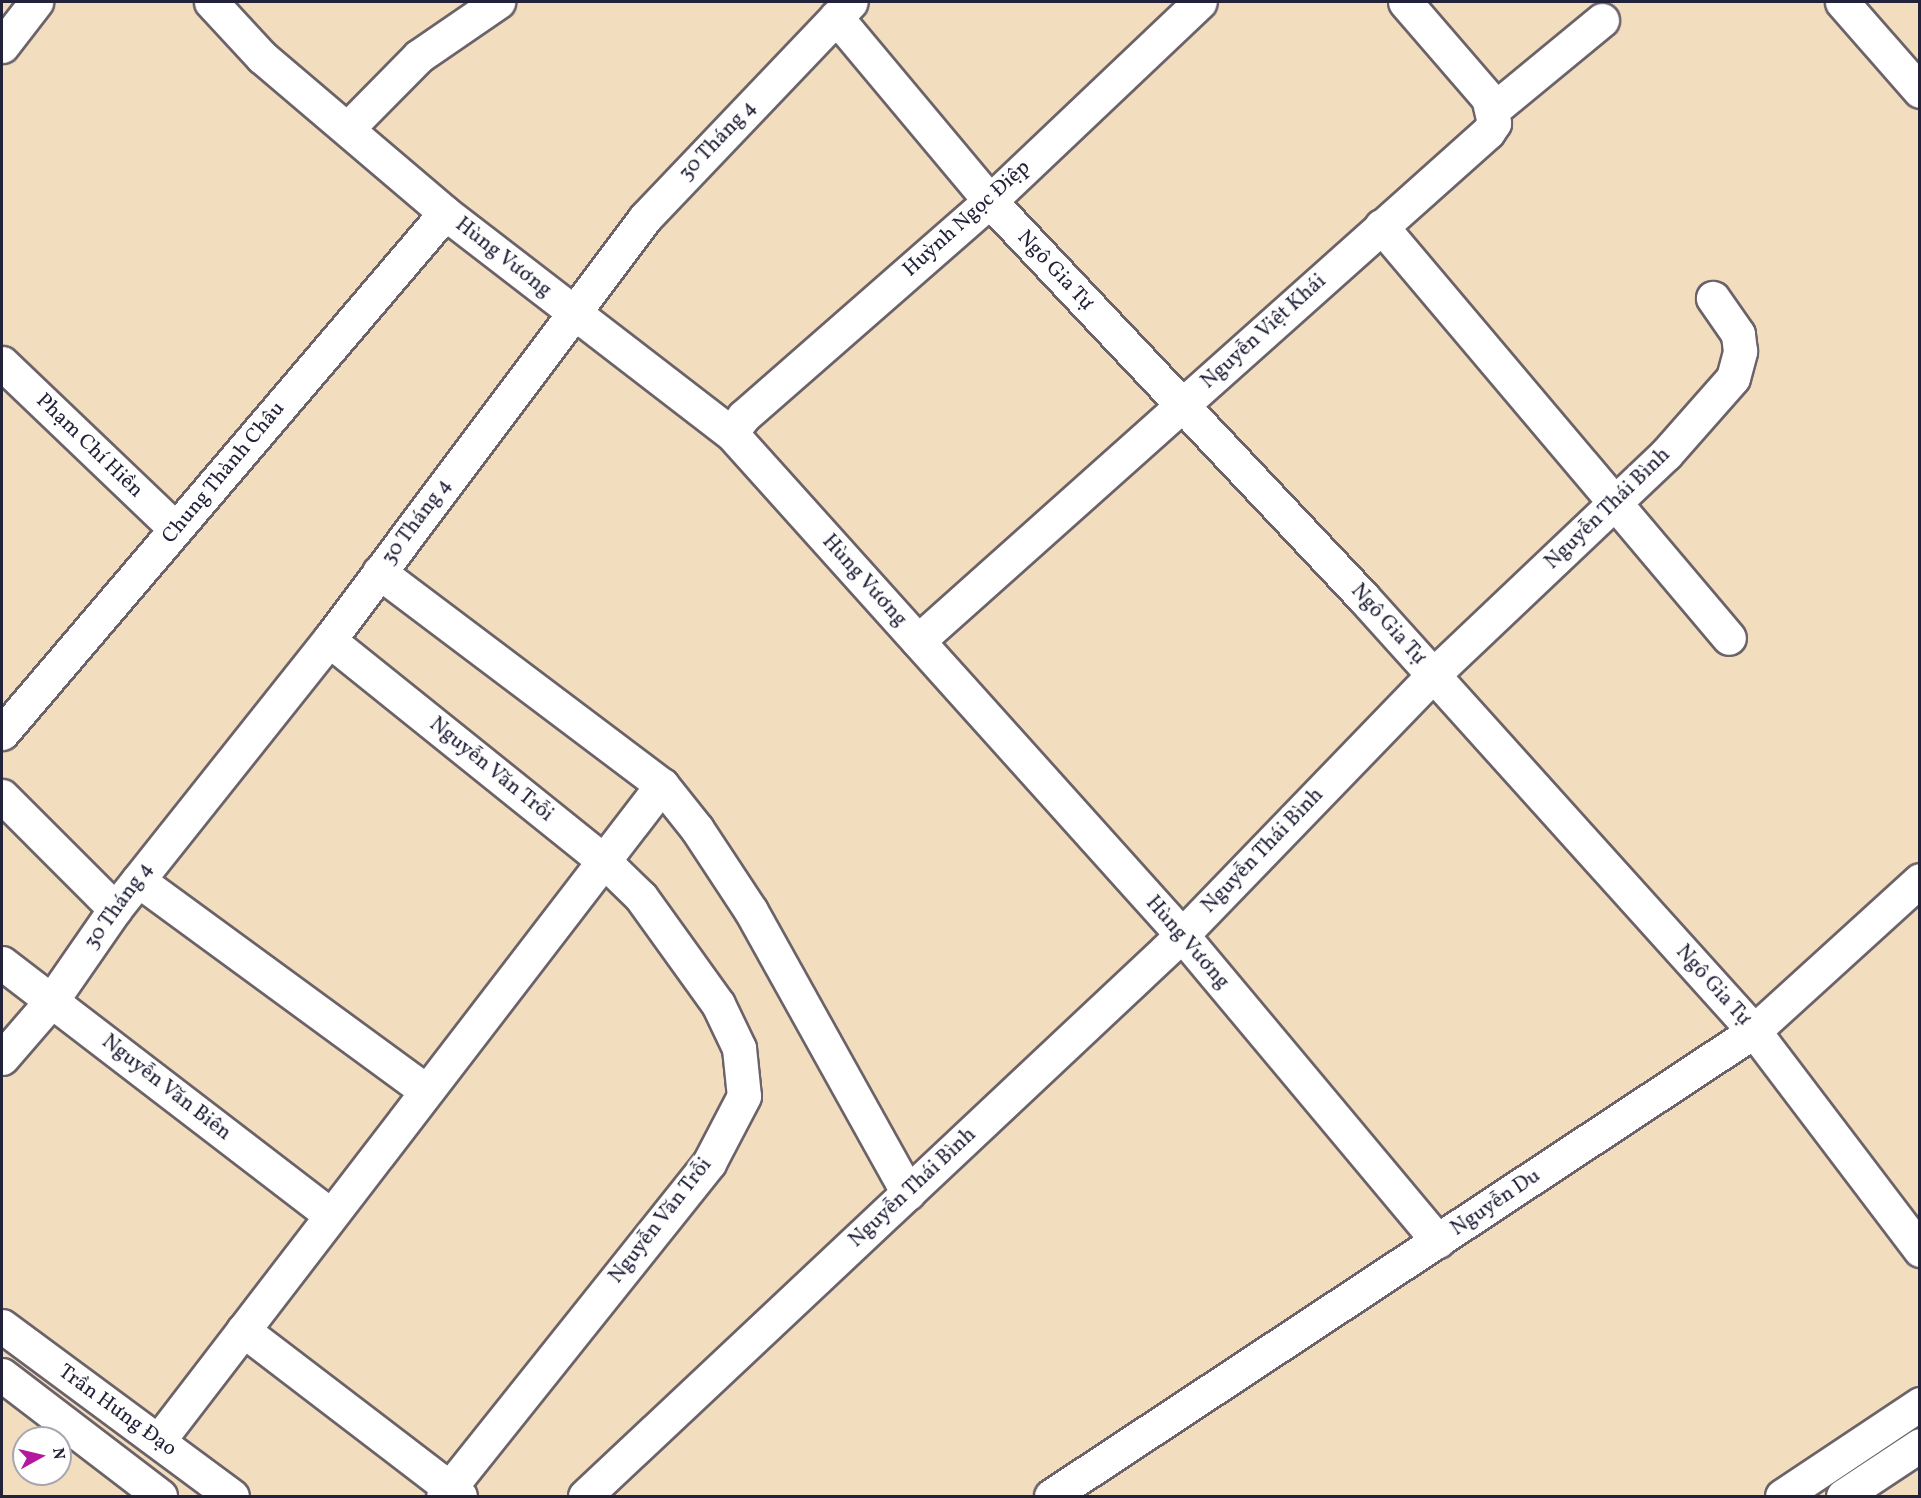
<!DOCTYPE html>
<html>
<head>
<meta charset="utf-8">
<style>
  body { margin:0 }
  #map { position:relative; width:1921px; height:1498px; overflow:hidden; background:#f3ddbf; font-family:Vollkorn,serif }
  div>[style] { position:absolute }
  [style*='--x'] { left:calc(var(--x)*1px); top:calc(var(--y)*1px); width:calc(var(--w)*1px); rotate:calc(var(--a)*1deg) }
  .roads { filter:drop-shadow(2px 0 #6b6369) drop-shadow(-2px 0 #6b6369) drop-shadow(0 2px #6b6369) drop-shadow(0 -2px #6b6369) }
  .minor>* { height:33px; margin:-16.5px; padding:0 16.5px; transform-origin:16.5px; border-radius:16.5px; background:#fff }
  .major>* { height:33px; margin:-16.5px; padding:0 16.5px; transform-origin:16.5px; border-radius:16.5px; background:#fff }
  span { translate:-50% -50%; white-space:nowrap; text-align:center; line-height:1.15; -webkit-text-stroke:5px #fff; paint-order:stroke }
  .street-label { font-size:21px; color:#22223b }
  .frame { position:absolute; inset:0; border:3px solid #22223b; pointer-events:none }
  .north { position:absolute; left:12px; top:1426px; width:60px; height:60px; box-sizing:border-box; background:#fff; border:2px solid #a7a7b1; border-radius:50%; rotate:82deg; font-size:16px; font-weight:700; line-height:24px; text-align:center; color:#22223b }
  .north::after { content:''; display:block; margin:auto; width:21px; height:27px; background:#b5179e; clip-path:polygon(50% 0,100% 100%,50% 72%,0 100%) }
</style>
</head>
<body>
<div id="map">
  <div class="roads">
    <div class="minor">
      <div style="--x:211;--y:2;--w:75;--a:47.2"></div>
      <div style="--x:262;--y:57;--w:240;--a:40.4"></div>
      <div style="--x:445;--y:213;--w:361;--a:37.6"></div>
      <div style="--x:731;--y:433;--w:675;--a:48.06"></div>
      <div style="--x:1182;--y:935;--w:399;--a:50.1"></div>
      <div style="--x:1842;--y:2;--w:118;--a:48.8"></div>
      <div style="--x:836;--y:17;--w:240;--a:50.1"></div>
      <div style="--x:990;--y:201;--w:543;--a:46.72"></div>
      <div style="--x:1362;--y:596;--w:586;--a:47.98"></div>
      <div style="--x:1754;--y:1031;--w:275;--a:52.8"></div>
      <div style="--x:2;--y:46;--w:56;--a:-52.3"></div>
      <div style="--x:1494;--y:109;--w:140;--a:-39.5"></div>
      <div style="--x:348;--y:128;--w:101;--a:-45.4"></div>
      <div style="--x:419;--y:56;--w:96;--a:-34.4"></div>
      <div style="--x:1381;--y:226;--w:539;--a:49.81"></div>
      <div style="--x:2;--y:363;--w:240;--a:43.7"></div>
      <div style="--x:731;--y:433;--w:21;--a:-53"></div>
      <div style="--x:744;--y:416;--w:327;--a:-41.2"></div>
      <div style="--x:990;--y:201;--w:289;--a:-43.5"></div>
      <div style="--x:379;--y:572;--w:354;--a:37"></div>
      <div style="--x:662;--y:785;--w:56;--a:51.5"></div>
      <div style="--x:697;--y:829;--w:98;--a:56.6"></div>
      <div style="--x:751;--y:911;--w:323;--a:60.9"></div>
      <div style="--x:329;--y:640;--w:353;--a:38.8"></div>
      <div style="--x:604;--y:861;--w:52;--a:44.2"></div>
      <div style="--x:641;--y:897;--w:132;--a:54.3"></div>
      <div style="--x:718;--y:1004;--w:49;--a:64.5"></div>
      <div style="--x:739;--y:1048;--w:48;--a:84.1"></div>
      <div style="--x:744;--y:1096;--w:76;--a:117.6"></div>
      <div style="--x:709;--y:1163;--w:426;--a:128.6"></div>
      <div style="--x:918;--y:641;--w:764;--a:-41.76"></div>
      <div style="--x:1488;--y:132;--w:11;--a:-56"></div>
      <div style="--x:1494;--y:123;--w:26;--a:-103"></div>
      <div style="--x:1488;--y:98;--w:127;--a:-130.8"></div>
      <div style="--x:2;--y:733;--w:683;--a:-49.57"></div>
      <div style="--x:2;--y:796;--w:160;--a:45"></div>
      <div style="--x:138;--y:880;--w:357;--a:36.2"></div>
      <div style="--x:2;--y:963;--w:414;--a:37.5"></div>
      <div style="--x:2;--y:1058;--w:77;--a:-49.2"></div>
      <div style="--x:52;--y:1000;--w:111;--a:-55.3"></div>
      <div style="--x:115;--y:909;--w:344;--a:-51.5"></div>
      <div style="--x:329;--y:640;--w:527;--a:-53.17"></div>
      <div style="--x:645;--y:218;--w:298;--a:-46.4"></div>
      <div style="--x:243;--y:1330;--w:273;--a:37.4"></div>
      <div style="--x:159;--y:1440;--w:826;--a:-52.48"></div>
      <div style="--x:585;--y:1496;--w:819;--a:-43.22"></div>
      <div style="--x:1182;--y:935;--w:361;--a:-46"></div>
      <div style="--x:1433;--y:675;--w:321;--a:-43.5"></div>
      <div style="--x:1666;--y:454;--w:101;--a:-48.6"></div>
      <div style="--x:1733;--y:378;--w:28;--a:-75"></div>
      <div style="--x:1740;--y:351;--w:17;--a:-97"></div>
      <div style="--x:1738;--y:334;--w:44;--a:-124.8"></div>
      <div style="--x:1051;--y:1496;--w:843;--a:-33.48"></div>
      <div style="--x:1754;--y:1031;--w:224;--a:-42.3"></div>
      <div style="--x:1782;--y:1496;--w:166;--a:-33.7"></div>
      <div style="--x:1843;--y:1496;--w:92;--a:-33.5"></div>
    </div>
    <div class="major">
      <div style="--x:2;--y:1326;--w:286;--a:36.5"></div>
      <div style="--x:2;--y:1375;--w:199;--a:37.4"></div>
    </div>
  </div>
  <div class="street-label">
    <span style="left:718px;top:141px;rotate:-46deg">30 Tháng 4</span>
    <span style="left:967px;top:219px;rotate:-42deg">Huỳnh Ngọc Điệp</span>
    <span style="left:503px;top:258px;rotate:38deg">Hùng Vương</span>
    <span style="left:1055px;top:271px;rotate:47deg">Ngô Gia Tự</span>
    <span style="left:1264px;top:332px;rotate:-42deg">Nguyễn Việt Khái</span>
    <span style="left:89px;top:446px;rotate:44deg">Phạm Chí Hiền</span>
    <span style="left:224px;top:473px;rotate:-50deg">Chung Thành Châu</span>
    <span style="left:1608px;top:509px;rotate:-44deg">Nguyễn Thái Bình</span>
    <span style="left:417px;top:522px;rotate:-53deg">30 Tháng 4</span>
    <span style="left:864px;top:581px;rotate:48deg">Hùng Vương</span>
    <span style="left:1388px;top:625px;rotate:48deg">Ngô Gia Tự</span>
    <span style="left:491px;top:770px;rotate:39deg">Nguyễn Văn Trỗi</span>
    <span style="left:1263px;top:851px;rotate:-46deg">Nguyễn Thái Bình</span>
    <span style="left:119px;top:906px;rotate:-54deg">30 Tháng 4</span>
    <span style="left:1187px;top:943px;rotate:49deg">Hùng Vương</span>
    <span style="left:1713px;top:986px;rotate:48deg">Ngô Gia Tự</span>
    <span style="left:166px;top:1088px;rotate:38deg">Nguyễn Văn Biên</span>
    <span style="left:913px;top:1188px;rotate:-43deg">Nguyễn Thái Bình</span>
    <span style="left:1496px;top:1203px;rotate:-34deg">Nguyễn Du</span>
    <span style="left:661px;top:1221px;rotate:-52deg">Nguyễn Văn Trỗi</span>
    <span style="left:117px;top:1411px;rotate:36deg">Trần Hưng Đạo</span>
  </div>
  <div class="frame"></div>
  <div class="north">N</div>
</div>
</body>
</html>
